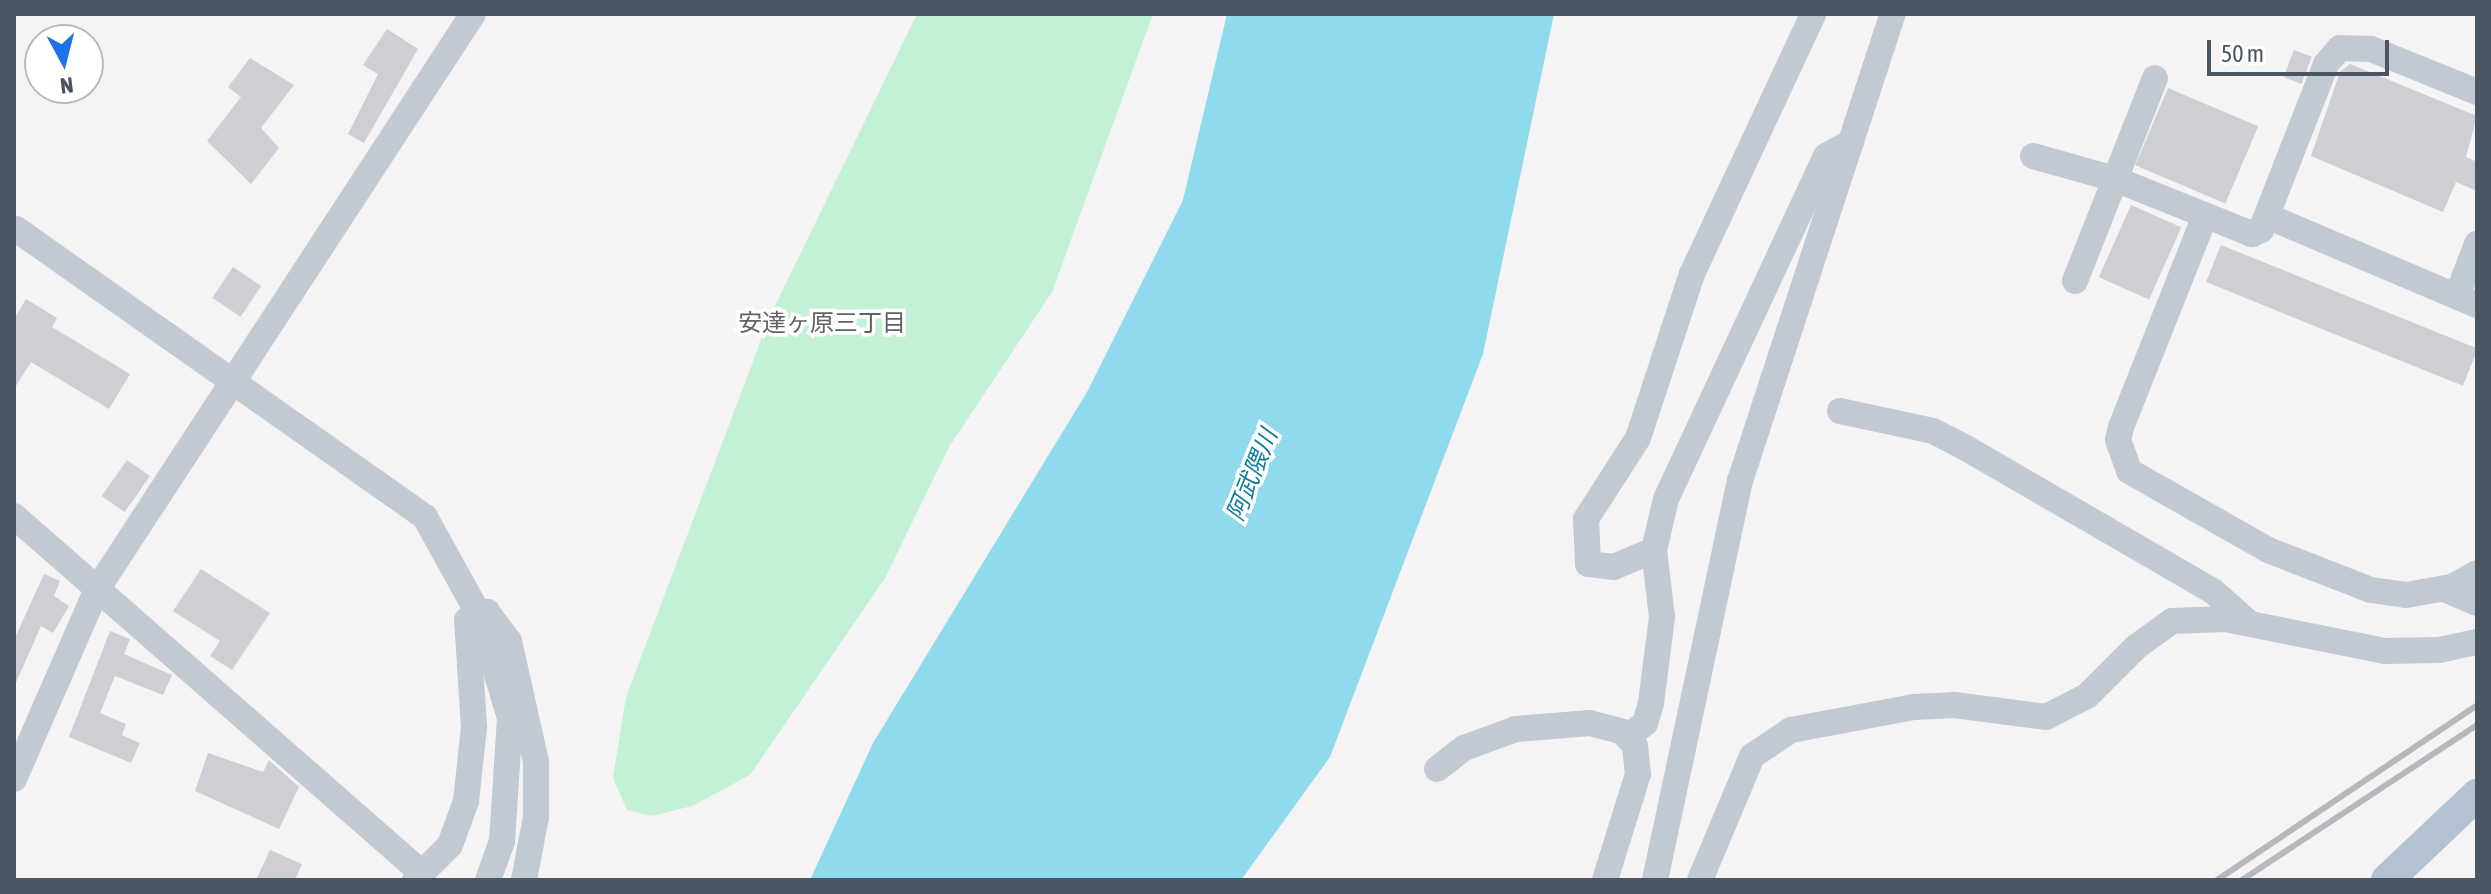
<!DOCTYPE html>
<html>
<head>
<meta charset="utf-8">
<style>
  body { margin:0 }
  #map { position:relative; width:2491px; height:894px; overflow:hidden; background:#f5f3f3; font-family:"Asap Condensed","Noto Sans JP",sans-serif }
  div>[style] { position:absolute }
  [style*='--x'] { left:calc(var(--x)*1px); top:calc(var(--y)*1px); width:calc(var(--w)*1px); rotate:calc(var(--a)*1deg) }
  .green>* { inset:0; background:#c3f1d5 }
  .water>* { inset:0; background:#90daee }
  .building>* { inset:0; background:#cdcfd5; transform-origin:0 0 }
  .minor>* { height:26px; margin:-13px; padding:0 13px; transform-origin:13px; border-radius:13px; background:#c1cad2 }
  .major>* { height:32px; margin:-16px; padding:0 16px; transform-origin:16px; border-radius:16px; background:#b3c2d1 }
  .rail>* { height:6px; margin:-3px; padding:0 3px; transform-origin:3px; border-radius:3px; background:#b5b8bd }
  span { translate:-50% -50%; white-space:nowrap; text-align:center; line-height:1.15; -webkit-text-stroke:7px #fff; paint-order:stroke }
  .neighbourhood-label { font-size:24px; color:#5f6368 }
  .water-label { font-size:24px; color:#0c7c9b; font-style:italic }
  .frame { position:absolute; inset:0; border:16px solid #4a5661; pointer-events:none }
  .north { position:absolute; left:24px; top:24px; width:80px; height:80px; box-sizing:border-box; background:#fff; border:2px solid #b7bbc0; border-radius:50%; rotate:173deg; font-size:22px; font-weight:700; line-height:32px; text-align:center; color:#4a5661 }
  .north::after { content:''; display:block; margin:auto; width:28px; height:36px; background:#1a73e8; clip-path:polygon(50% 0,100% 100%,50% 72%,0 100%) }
  .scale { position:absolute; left:2207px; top:40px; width:182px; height:36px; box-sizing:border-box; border:4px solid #4a5661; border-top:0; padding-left:10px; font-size:24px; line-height:28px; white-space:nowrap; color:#4a5661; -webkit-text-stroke:6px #fff; paint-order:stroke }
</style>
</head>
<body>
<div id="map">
  <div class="green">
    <div style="clip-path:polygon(917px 14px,1153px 14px,1052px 292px,949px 447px,885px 578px,750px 775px,692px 806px,651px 816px,627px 810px,613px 778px,626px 697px,771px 314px)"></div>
  </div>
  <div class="water">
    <div style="clip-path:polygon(1227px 14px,1554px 14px,1483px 354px,1330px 757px,1241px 880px,810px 880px,873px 743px,1087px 392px,1183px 200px)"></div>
  </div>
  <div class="building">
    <div style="clip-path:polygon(387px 29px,418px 49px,364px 143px,348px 134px,378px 74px,363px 65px)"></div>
    <div style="left:2294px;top:50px;width:19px;height:29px;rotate:21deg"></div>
    <div style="clip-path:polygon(250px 58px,294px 85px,261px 128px,279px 148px,251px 184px,207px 141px,241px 97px,228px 87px)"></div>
    <div style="clip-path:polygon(2350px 64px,2477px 116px,2466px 157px,2477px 162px,2477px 191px,2456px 182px,2443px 212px,2311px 156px,2340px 72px)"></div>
    <div style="left:2168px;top:88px;width:98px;height:84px;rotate:23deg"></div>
    <div style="left:2131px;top:205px;width:55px;height:79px;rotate:24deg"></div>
    <div style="left:2221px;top:245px;width:277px;height:40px;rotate:22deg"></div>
    <div style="left:233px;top:267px;width:34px;height:37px;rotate:34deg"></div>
    <div style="clip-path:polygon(26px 299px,57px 318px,52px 327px,130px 374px,109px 409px,31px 362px,14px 389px,14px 319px)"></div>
    <div style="left:127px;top:460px;width:28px;height:44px;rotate:35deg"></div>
    <div style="clip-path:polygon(201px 569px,270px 613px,232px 670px,210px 656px,220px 641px,173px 611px)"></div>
    <div style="clip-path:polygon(44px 574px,60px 581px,54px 596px,69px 606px,53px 633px,41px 626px,14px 687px,14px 640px)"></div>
    <div style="clip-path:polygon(110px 631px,130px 639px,124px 654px,172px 675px,163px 695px,115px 676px,100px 713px,126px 724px,122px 735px,140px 743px,131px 763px,69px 737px)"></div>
    <div style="clip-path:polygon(208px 753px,263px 772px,269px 760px,299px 787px,279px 829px,195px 791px)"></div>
    <div style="clip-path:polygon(270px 850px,302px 864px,295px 880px,256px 880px)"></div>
  </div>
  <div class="minor">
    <div style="--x:2033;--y:156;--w:85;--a:15.7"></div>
    <div style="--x:2115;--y:179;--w:148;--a:21.9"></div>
    <div style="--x:2252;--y:234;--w:10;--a:-24"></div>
    <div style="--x:2261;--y:230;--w:178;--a:-68.6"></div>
    <div style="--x:2326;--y:64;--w:21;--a:-49"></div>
    <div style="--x:2340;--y:48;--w:31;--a:2"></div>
    <div style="--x:2371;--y:49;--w:114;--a:22.1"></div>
    <div style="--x:2205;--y:216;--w:227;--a:111.7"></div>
    <div style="--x:2121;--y:427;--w:13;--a:103"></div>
    <div style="--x:2118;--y:440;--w:33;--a:70"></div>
    <div style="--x:2129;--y:471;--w:160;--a:29.6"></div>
    <div style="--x:2268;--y:550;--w:110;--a:21.2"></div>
    <div style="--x:2371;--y:590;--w:35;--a:8"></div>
    <div style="--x:2406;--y:595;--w:47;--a:-9.9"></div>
    <div style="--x:2452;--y:587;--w:29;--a:-29"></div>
    <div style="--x:2267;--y:216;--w:228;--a:23"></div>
    <div style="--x:16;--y:229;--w:500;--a:35.15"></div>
    <div style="--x:425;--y:517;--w:112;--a:61.1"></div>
    <div style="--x:479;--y:615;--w:108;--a:73.2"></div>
    <div style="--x:510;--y:718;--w:123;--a:93.7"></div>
    <div style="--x:502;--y:841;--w:41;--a:109.7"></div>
    <div style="--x:2075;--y:281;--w:218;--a:-68.5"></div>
    <div style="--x:2457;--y:296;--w:56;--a:-69"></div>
    <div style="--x:1840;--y:411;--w:95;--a:12.1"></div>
    <div style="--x:1933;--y:431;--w:37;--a:27"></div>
    <div style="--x:1966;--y:448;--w:287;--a:30.1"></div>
    <div style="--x:2214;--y:592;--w:47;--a:41.5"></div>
    <div style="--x:14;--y:516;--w:542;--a:41.19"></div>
    <div style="--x:1654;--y:550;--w:43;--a:157"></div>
    <div style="--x:1614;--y:567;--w:26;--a:-173"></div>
    <div style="--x:1588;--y:564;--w:45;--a:-92.5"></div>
    <div style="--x:1586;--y:519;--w:96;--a:-57.3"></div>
    <div style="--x:1638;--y:438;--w:173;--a:-71.8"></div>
    <div style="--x:1692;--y:274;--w:287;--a:-65"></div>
    <div style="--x:2444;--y:589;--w:36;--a:23"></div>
    <div style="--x:1629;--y:736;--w:21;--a:-39"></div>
    <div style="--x:1645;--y:723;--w:21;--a:-73"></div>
    <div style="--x:1651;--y:703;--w:87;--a:-82.7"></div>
    <div style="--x:1662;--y:617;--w:67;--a:-96.8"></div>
    <div style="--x:1654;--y:550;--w:52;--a:-76.8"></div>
    <div style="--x:1666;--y:499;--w:378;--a:-65"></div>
    <div style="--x:1826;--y:156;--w:29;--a:-29"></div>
    <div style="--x:1437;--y:769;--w:34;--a:-38"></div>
    <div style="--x:1464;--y:748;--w:55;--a:-20.1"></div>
    <div style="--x:1516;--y:729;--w:74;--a:-4.6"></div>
    <div style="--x:1590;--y:723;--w:34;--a:15"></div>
    <div style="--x:1623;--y:732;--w:18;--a:49"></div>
    <div style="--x:1635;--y:746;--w:28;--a:84"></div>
    <div style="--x:1638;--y:774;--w:111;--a:107.3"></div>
    <div style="--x:14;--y:779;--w:205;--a:-66.4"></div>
    <div style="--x:96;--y:591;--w:689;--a:-56.84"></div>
    <div style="--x:415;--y:880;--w:49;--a:-45"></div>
    <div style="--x:450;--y:845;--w:47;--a:-70"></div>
    <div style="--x:466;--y:801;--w:74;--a:-83.8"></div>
    <div style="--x:474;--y:727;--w:107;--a:-93.7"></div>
    <div style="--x:467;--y:620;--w:22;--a:-22"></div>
    <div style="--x:487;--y:612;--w:36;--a:53"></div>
    <div style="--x:509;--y:641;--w:124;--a:77.4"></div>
    <div style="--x:536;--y:762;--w:55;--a:90"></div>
    <div style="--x:536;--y:817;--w:64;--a:100.8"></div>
    <div style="--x:1655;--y:880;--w:408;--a:-78"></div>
    <div style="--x:1740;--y:481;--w:491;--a:-71.9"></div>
    <div style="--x:1700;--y:880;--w:134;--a:-67.2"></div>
    <div style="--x:1752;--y:756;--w:47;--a:-33.7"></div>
    <div style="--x:1791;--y:730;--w:125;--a:-10.6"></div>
    <div style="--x:1914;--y:707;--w:40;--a:-2.9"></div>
    <div style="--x:1954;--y:705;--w:93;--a:7.4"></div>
    <div style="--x:2046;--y:717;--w:46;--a:-27.1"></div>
    <div style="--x:2087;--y:696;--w:69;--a:-45"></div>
    <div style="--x:2136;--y:647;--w:44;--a:-35.8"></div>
    <div style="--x:2172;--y:621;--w:53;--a:-2.2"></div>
    <div style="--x:2225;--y:619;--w:163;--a:11.3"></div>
    <div style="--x:2385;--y:651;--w:54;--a:-1.1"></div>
    <div style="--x:2439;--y:650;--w:39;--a:-12"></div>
  </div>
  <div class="major">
    <div style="--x:2387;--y:880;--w:124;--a:-43.4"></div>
  </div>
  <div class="rail">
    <div style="--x:2217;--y:880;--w:313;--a:-33.9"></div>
    <div style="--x:2242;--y:880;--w:282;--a:-33.4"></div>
  </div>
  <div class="neighbourhood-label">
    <span style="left:822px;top:323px">安達ヶ原三丁目</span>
  </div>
  <div class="water-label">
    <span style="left:1252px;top:475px;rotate:-68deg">阿武隈川</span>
  </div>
  <div class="frame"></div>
  <div class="north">N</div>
  <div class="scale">50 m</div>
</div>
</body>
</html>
